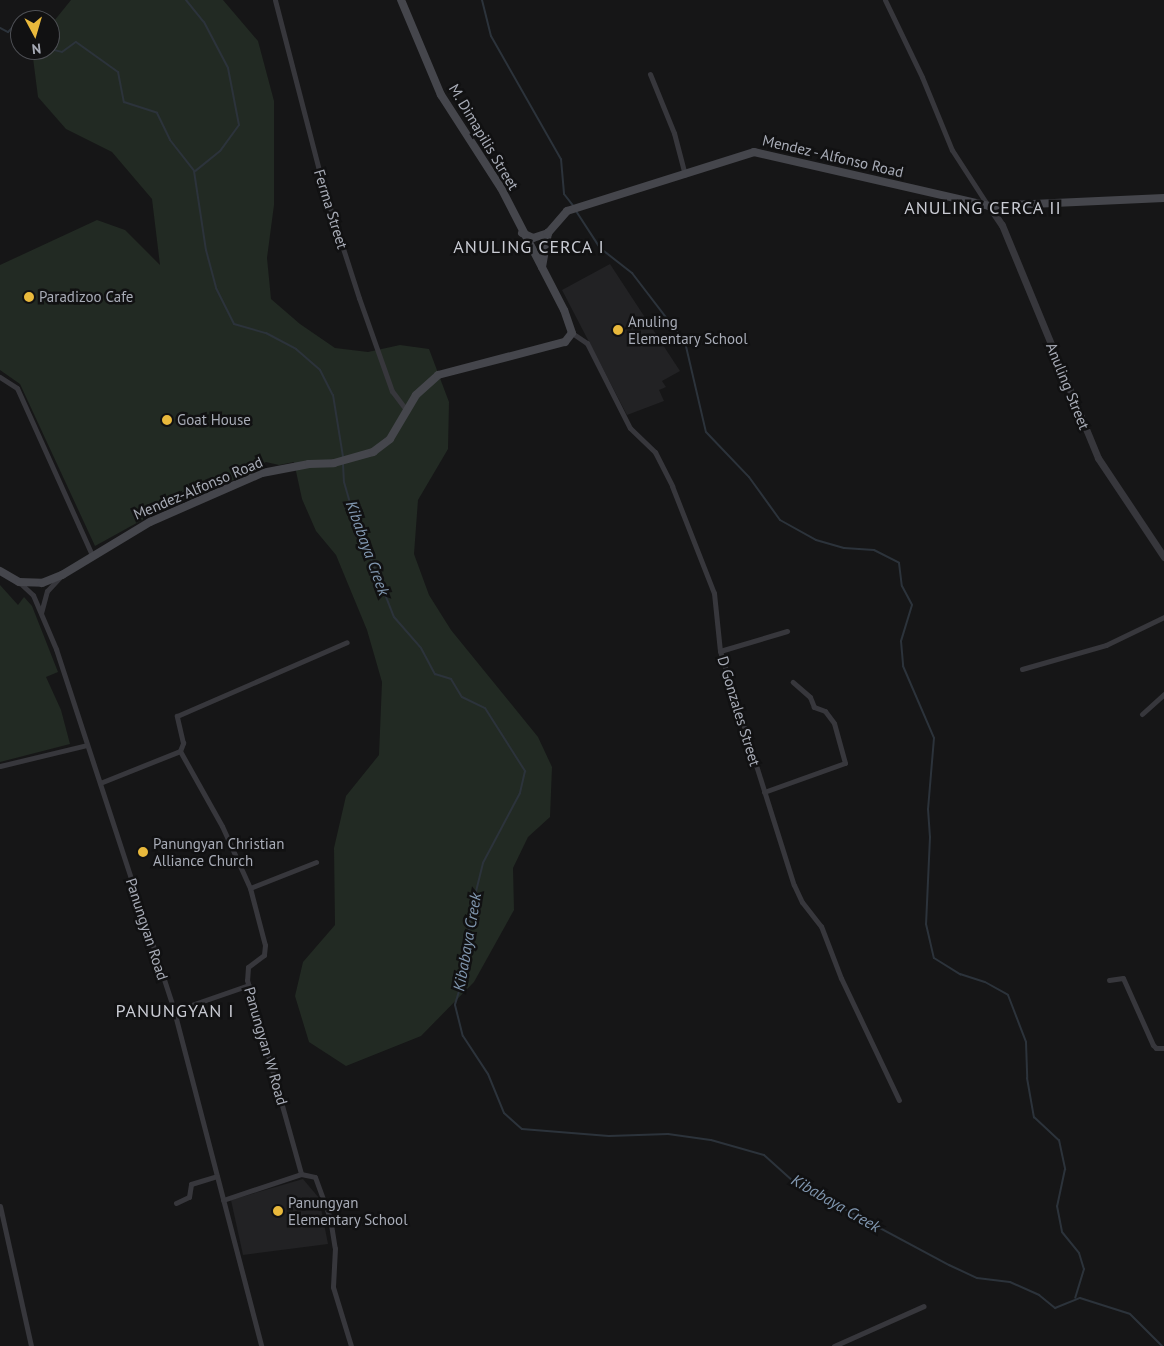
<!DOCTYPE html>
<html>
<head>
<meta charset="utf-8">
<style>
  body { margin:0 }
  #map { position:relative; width:1164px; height:1346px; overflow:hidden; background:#161617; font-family:"PT Sans",sans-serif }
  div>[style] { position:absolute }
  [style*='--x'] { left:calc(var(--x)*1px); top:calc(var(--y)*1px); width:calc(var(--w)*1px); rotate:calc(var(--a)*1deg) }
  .built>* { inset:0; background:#222224 }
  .green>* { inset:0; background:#222a23 }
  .stream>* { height:2px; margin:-1px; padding:0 1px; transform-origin:1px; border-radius:1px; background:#2c333b }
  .minor>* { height:5px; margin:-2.5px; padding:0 2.5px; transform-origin:2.5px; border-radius:2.5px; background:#37373c }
  .tertiary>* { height:7px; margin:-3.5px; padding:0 3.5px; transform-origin:3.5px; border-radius:3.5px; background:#37373c }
  .secondary>* { height:8px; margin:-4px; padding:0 4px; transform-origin:4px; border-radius:4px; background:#45464c }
  .dots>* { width:14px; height:14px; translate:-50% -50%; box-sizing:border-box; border:2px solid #111112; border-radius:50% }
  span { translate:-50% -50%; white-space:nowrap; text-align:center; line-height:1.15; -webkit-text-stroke:5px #111112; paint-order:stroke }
  .street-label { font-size:15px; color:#a8acb7 }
  .poi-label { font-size:15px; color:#a8acb7 }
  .left { translate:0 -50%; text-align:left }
  .water-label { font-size:16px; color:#8197b0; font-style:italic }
  .quarter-label { font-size:18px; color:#c9cbd3; letter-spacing:1px }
  .north { position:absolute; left:10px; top:10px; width:50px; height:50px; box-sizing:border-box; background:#111112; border:1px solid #4d4f54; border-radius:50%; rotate:174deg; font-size:14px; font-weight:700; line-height:20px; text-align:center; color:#a8acb7 }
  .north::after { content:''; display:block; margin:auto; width:18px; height:22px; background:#e9b93c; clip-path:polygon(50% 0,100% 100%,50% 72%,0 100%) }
</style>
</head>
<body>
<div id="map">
  <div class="built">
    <div style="clip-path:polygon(610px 264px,680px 371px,662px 381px,666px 387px,659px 390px,664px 401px,627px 415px,562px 290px)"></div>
    <div style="clip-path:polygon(303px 1179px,319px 1198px,328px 1244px,243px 1255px,231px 1200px)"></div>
  </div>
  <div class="green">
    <div style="clip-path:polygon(71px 0,223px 0,258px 41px,274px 101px,274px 205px,267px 258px,271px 299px,300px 324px,335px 348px,368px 352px,400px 345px,429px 349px,449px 402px,448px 449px,418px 500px,414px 554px,429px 595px,451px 630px,538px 737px,552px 767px,550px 817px,528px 837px,513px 868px,514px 910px,474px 982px,421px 1036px,346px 1066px,309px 1042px,295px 996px,303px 962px,335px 925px,334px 848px,346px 796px,379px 755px,382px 682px,367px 630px,336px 555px,316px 531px,302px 499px,294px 462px,279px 465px,266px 462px,253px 468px,250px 473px,153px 514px,95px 546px,20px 384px,0 370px,0 265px,97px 220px,125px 230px,160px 265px,152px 199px,112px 152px,66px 129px,38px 97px,32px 50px,50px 50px,50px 26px)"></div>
    <div style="clip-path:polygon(0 585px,18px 605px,24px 597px,32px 606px,58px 672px,46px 677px,61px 710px,70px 744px,0 762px)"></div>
  </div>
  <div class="stream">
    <div style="--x:186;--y:0;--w:28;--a:51"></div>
    <div style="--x:204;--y:22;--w:52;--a:62.4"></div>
    <div style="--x:228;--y:68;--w:58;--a:79.1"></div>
    <div style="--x:239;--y:125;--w:32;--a:126"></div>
    <div style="--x:220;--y:151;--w:32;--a:141"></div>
    <div style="--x:482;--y:0;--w:37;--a:76"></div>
    <div style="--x:491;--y:36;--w:142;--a:60.4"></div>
    <div style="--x:561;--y:159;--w:35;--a:85"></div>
    <div style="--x:564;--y:194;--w:16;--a:52"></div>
    <div style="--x:0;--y:28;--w:9;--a:27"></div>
    <div style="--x:8;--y:32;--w:18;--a:-45"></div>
    <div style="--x:21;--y:19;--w:17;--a:-17"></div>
    <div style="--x:37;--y:14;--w:6;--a:81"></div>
    <div style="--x:50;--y:49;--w:12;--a:14"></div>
    <div style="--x:62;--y:52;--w:17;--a:-36"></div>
    <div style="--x:76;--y:42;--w:52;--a:35.5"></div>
    <div style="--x:118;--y:72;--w:31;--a:79"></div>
    <div style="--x:124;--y:102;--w:35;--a:18"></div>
    <div style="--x:157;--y:113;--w:30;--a:64"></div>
    <div style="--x:170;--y:140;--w:39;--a:52"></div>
    <div style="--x:194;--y:171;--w:80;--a:81.4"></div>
    <div style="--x:206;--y:250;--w:39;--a:75"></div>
    <div style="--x:216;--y:288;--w:40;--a:63.4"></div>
    <div style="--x:234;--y:324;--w:33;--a:16"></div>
    <div style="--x:266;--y:333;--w:34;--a:28"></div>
    <div style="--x:296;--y:349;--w:32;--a:41"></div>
    <div style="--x:320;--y:370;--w:28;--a:63"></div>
    <div style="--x:333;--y:395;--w:63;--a:80.8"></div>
    <div style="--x:576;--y:211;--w:44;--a:57"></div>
    <div style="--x:600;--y:248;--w:41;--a:38"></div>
    <div style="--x:632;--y:273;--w:87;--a:52.5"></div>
    <div style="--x:685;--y:342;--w:92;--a:76.9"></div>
    <div style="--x:706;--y:432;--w:62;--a:46.3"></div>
    <div style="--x:749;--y:477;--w:53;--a:54.2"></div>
    <div style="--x:780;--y:520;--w:41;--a:29.1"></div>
    <div style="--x:816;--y:540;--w:29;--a:16"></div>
    <div style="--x:844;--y:548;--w:30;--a:4"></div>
    <div style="--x:874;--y:550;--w:28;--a:27"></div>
    <div style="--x:899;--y:563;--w:23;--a:83"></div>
    <div style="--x:902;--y:586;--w:21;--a:62"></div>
    <div style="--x:912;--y:605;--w:38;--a:107"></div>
    <div style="--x:901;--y:641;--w:25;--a:85"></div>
    <div style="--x:903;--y:666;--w:78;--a:66.7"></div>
    <div style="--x:934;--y:738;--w:71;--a:94.8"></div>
    <div style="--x:928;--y:809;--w:28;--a:86"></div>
    <div style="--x:930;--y:837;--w:87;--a:92.6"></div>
    <div style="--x:926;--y:924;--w:35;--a:77"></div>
    <div style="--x:934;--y:958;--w:31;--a:32"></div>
    <div style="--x:960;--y:974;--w:26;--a:18"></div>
    <div style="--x:985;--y:982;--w:26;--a:29"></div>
    <div style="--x:1008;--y:995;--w:50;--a:69"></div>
    <div style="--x:1026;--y:1042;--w:36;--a:88"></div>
    <div style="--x:1027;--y:1078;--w:40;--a:80"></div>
    <div style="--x:1034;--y:1117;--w:34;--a:43"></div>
    <div style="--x:1059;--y:1140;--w:30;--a:78"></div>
    <div style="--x:1065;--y:1169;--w:38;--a:102"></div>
    <div style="--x:1057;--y:1206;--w:26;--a:79"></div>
    <div style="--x:1062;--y:1232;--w:27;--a:51"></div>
    <div style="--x:1079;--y:1253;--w:17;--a:73"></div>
    <div style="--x:1084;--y:1269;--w:30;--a:107"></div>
    <div style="--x:343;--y:464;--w:18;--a:87"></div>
    <div style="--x:344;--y:482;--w:29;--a:74"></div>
    <div style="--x:352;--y:510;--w:115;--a:68.6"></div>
    <div style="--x:394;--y:617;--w:41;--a:48.9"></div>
    <div style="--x:421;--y:648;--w:30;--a:62"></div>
    <div style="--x:435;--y:674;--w:17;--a:17"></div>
    <div style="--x:451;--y:679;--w:21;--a:59"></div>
    <div style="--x:462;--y:697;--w:25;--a:26"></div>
    <div style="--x:485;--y:708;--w:75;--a:57.6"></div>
    <div style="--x:525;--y:771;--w:23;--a:103"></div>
    <div style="--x:520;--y:793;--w:79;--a:117.9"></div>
    <div style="--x:483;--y:863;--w:50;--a:103.8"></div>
    <div style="--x:471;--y:912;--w:63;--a:96.3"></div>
    <div style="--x:464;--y:975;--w:31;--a:107"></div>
    <div style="--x:455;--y:1005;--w:32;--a:76"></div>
    <div style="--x:463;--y:1036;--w:45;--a:56.7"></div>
    <div style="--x:488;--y:1074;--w:42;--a:67.7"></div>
    <div style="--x:504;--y:1113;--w:24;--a:42"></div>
    <div style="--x:522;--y:1129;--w:87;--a:4.6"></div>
    <div style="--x:609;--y:1136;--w:59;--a:-1.9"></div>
    <div style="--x:668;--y:1134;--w:43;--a:7.9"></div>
    <div style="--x:711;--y:1140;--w:55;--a:15.8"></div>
    <div style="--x:764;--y:1155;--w:40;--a:42"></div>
    <div style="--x:794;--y:1182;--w:176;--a:28.2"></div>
    <div style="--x:949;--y:1265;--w:31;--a:25"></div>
    <div style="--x:977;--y:1278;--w:33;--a:7"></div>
    <div style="--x:1010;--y:1282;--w:32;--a:24"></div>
    <div style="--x:1039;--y:1295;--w:21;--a:39"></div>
    <div style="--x:1055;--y:1308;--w:27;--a:-22"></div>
    <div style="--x:1080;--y:1298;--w:52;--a:17.7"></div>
    <div style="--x:1130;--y:1314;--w:45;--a:45"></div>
  </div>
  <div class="minor">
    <div style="--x:275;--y:0;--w:192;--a:75.5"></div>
    <div style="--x:323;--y:186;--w:118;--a:72.2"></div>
    <div style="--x:359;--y:298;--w:99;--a:70.5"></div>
    <div style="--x:392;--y:391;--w:25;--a:53"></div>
    <div style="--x:885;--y:0;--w:85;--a:64.3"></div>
    <div style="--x:922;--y:77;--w:79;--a:67.7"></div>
    <div style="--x:952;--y:150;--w:64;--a:57.1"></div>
    <div style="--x:650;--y:74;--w:64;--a:67.9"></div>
    <div style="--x:674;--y:133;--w:43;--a:75.3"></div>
    <div style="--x:572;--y:333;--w:18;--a:34"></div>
    <div style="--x:587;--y:343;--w:95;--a:63.2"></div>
    <div style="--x:630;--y:428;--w:35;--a:44"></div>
    <div style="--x:655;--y:452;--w:38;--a:63"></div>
    <div style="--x:672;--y:486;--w:115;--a:68.6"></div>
    <div style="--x:714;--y:593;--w:58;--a:84.1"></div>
    <div style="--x:720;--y:651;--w:245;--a:72.5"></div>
    <div style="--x:794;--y:885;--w:19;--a:65"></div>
    <div style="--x:802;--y:902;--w:31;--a:52"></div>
    <div style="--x:821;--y:926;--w:56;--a:69"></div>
    <div style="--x:841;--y:978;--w:135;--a:64.6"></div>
    <div style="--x:0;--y:377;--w:20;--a:33"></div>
    <div style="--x:17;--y:388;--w:183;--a:65.8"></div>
    <div style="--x:19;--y:582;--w:19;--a:43"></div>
    <div style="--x:33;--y:595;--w:59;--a:66.9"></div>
    <div style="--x:56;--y:649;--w:377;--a:71.9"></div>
    <div style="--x:173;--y:1007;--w:350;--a:75.4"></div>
    <div style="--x:41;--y:613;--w:23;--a:-75"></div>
    <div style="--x:47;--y:591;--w:19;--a:-47"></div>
    <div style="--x:720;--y:651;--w:70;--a:-16.6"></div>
    <div style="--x:1022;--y:669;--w:87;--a:-15.9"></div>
    <div style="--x:1106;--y:645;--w:64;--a:-25.8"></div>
    <div style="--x:1142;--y:714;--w:30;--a:-42"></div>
    <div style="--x:180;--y:751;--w:9;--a:-69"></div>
    <div style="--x:183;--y:743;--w:28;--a:-103"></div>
    <div style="--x:177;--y:716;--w:185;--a:-23.5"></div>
    <div style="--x:0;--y:766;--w:89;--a:-13.6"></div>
    <div style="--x:100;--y:783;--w:86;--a:-21.8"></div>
    <div style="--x:180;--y:751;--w:86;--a:60.8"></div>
    <div style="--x:222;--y:826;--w:68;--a:65.7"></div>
    <div style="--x:250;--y:888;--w:59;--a:75.3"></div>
    <div style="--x:265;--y:945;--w:10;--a:96"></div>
    <div style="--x:264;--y:955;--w:20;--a:143"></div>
    <div style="--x:248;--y:967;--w:13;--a:94"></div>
    <div style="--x:247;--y:980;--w:201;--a:74.4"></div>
    <div style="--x:764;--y:792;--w:86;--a:-19.7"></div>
    <div style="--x:845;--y:763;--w:41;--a:-105.4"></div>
    <div style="--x:834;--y:723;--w:15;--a:-127"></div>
    <div style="--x:825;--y:711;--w:12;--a:-160"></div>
    <div style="--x:814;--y:707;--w:11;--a:-112"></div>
    <div style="--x:810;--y:697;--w:23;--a:-139"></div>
    <div style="--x:250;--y:888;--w:71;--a:-21.5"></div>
    <div style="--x:1109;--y:980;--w:14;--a:-8"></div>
    <div style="--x:1123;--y:978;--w:73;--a:65.9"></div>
    <div style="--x:1153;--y:1045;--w:4;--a:45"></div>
    <div style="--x:1156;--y:1048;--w:8;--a:0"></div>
    <div style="--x:174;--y:1011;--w:79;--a:-19.1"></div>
    <div style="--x:223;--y:1200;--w:82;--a:-18.4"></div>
    <div style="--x:301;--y:1174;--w:14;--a:12"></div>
    <div style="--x:315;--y:1177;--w:44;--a:69.9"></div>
    <div style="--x:330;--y:1218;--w:30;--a:81"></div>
    <div style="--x:335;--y:1248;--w:39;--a:93"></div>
    <div style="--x:333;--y:1287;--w:62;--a:73"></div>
    <div style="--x:176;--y:1203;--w:14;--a:-25"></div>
    <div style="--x:189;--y:1197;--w:13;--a:-81"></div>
    <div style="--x:191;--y:1184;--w:27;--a:-17"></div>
    <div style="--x:0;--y:1206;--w:143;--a:77.5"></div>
    <div style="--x:834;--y:1346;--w:98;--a:-24"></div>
  </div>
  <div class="tertiary">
    <div style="--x:989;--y:206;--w:23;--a:56"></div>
    <div style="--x:1002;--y:225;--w:252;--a:67.6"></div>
    <div style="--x:1098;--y:458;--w:119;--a:56.3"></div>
  </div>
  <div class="secondary">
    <div style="--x:522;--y:233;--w:12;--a:24"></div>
    <div style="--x:533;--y:238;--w:16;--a:-18"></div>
    <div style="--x:542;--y:267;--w:35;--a:-80"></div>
    <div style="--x:548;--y:233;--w:29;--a:-49"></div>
    <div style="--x:567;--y:211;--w:196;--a:-17.5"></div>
    <div style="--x:754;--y:152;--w:241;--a:12.9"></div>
    <div style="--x:989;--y:206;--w:175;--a:-2.6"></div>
    <div style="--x:0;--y:571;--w:22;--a:30"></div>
    <div style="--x:19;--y:582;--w:23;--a:2"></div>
    <div style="--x:42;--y:583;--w:22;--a:-22"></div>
    <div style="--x:62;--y:575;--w:103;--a:-31.1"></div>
    <div style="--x:150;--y:522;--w:122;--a:-23.6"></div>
    <div style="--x:262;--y:473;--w:48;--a:-10.8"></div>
    <div style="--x:309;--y:464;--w:25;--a:-2"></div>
    <div style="--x:334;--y:463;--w:41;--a:-15.8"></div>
    <div style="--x:373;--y:452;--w:21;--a:-37"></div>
    <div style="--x:390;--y:439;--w:51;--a:-59.4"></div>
    <div style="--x:416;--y:395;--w:30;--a:-42"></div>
    <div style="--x:438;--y:375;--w:131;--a:-14.6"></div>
    <div style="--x:565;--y:342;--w:11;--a:-52"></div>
    <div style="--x:572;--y:333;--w:24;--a:-109"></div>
    <div style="--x:564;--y:310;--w:137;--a:-117.3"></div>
    <div style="--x:501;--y:188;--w:111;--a:-122.8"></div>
    <div style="--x:441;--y:95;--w:103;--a:-112.8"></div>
  </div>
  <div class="dots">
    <div style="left:29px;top:297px;background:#e9b93c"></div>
    <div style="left:618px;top:330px;background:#e9b93c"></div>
    <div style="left:167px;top:420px;background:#e9b93c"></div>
    <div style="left:143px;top:852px;background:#e9b93c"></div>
    <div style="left:278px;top:1211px;background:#e9b93c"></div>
  </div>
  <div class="street-label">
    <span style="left:484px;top:137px;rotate:59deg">M. Dimapilis Street</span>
    <span style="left:833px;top:156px;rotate:13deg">Mendez - Alfonso Road</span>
    <span style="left:331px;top:209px;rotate:73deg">Ferma Street</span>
    <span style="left:1068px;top:386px;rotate:68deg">Anuling Street</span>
    <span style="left:198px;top:488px;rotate:-23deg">Mendez-Alfonso Road</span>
    <span style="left:739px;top:711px;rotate:73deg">D Gonzales Street</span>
    <span style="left:147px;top:929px;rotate:72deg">Panungyan Road</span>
    <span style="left:266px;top:1046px;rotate:74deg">Panungyan W Road</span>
  </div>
  <div class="poi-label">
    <span class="left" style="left:39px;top:297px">Paradizoo Cafe</span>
    <span class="left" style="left:628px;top:330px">Anuling<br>Elementary School</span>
    <span class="left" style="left:177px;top:420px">Goat House</span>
    <span class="left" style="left:153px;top:852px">Panungyan Christian<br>Alliance Church</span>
    <span class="left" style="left:288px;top:1211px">Panungyan<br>Elementary School</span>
  </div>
  <div class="water-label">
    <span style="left:368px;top:548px;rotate:70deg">Kibabaya Creek</span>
    <span style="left:467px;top:942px;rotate:-80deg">Kibabaya Creek</span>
    <span style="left:836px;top:1203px;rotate:30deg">Kibabaya Creek</span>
  </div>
  <div class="quarter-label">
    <span style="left:983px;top:208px">ANULING CERCA II</span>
    <span style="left:529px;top:247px">ANULING CERCA I</span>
    <span style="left:175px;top:1011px">PANUNGYAN I</span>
  </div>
  <div class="north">N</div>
</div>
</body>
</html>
